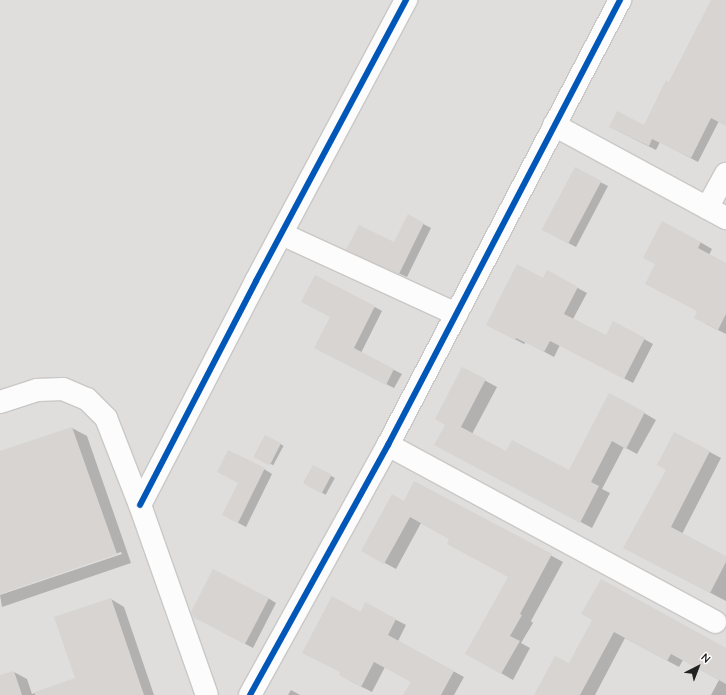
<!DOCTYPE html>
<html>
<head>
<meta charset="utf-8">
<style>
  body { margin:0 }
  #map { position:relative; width:726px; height:695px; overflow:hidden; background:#f0eeeb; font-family:Quicksand,sans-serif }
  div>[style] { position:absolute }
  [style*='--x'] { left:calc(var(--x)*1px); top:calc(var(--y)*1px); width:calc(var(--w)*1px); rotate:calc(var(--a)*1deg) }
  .residential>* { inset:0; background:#dfdedc; transform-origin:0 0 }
  .shadow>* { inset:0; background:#0003; transform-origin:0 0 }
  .building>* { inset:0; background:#d7d4d2; transform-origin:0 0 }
  .roads { filter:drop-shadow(1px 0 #c9c8c7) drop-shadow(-1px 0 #c9c8c7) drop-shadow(0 1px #c9c8c7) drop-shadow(0 -1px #c9c8c7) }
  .minor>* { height:22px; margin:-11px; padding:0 11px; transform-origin:11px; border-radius:11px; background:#fdfcfc }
  .cycleway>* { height:6px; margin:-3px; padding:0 3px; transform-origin:3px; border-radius:3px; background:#0057b8 }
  span { translate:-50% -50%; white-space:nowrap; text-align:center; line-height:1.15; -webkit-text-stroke:3px #fff; paint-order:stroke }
  .north { position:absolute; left:678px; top:647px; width:40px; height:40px; -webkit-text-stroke:3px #fff; paint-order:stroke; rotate:42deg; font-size:11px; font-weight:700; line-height:16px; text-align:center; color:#222 }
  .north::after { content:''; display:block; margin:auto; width:14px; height:18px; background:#222; clip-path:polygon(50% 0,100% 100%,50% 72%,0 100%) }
</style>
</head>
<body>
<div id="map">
  <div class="residential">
    <div style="left:0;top:0;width:726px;height:695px"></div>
  </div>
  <div class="shadow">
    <div style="clip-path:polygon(712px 0,726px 0,726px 125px,719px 121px,698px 162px,660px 142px,656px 150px,610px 127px,644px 126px,669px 83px)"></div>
    <div style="clip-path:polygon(600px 182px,608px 186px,576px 247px,551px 234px)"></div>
    <div style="clip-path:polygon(408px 216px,431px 228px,407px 277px,355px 254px,394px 244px)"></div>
    <div style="clip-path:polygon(700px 242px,712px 249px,709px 255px,726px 264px,726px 334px,706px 324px,698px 311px,658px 290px)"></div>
    <div style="clip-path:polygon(548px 272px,587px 293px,573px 319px,606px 337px,644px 339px,653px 344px,633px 383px,560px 345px,554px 357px,526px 342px,524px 344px,496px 329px,544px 279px)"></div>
    <div style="clip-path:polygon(375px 307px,382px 311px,361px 353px,402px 374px,394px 388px,323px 352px)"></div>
    <div style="clip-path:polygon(462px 368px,497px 387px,472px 434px,506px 452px,570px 472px,644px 413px,656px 420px,637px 454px,624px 447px,602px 489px,610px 493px,592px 528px,447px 451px,446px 425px)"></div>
    <div style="clip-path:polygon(72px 428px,87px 436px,131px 563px,2px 607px,0 595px,122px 554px,121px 552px,0 593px,0 452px)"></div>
    <div style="clip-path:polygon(674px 433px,721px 458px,682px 534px,726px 557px,726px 601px,636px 554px,667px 470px)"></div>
    <div style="left:265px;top:436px;width:21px;height:22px;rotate:28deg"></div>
    <div style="left:313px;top:466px;width:25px;height:19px;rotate:29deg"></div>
    <div style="clip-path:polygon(264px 469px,272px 474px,246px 527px,231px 519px)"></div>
    <div style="clip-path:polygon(415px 482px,563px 562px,531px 621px,533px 623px,521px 643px,530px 648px,513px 680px,466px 653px,510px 577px,450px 539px,421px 523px,396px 569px,374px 557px)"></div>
    <div style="clip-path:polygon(268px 598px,276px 603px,253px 648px,202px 621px)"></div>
    <div style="clip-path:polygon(111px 599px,124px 607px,154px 695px,0 695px,0 676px,14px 672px,27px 679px,32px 694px,77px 679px)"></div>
    <div style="clip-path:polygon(366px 604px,406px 625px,398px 641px,464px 677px,454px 695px,404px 695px,412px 682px,385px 667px,372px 692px,350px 681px,361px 613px)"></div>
    <div style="clip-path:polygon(593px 620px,726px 649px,726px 695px,711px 695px,719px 680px,683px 660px,679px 667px,625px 638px,595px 695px,542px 695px,570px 665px)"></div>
    <div style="clip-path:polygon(291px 690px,300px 695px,288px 695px)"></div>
  </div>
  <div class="building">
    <div style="clip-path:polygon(711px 0,726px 0,726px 126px,711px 118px,691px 158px,652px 139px,649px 146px,609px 127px,617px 111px,644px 125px,666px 80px,669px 82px)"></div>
    <div style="left:575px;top:167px;width:30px;height:71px;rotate:28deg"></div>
    <div style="clip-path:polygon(408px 214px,424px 223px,399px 274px,346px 250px,359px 225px,394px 242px)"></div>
    <div style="clip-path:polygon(662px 221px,701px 242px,698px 248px,726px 263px,726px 314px,718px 330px,694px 318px,697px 311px,645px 284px,655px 264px,643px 258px)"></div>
    <div style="clip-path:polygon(517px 264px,543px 278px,547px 270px,578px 287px,564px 314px,606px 335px,613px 321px,645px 338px,624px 379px,550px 341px,544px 352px,516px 338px,515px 340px,486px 325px)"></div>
    <div style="clip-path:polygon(315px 275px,375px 306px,354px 348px,394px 369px,386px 385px,314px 348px,330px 317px,301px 302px)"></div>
    <div style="clip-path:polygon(462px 367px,486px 379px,461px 427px,506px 451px,512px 440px,569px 470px,609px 393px,645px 412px,626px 449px,612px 441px,591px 482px,599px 486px,580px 523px,434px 445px,445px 425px,435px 419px)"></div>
    <div style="clip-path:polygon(72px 427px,117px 554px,0 594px,0 451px)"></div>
    <div style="clip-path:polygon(674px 432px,710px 451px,671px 527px,726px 556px,726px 562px,710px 593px,623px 548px,666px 470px,657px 465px)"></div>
    <div style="left:265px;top:435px;width:18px;height:25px;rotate:27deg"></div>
    <div style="clip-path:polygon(228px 450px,265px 468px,238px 523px,222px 515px,238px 483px,217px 472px)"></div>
    <div style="left:313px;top:465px;width:21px;height:21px;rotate:28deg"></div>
    <div style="clip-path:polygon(414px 481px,552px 554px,520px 614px,522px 615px,510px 636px,520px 641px,501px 674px,465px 654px,508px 577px,447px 544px,449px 539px,410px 517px,384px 564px,361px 551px,392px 494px,404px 501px)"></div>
    <div style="clip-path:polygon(213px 569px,269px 598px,245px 644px,193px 617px,191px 612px)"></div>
    <div style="clip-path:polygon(601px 579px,726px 648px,726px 684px,671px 654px,667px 661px,614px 632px,580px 695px,534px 695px,555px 656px,569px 663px,592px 620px,581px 614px)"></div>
    <div style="clip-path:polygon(332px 596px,361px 612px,365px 602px,396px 619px,388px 635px,454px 671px,441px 695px,403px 695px,411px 682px,374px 662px,361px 687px,339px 675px,340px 672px,302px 653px)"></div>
    <div style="clip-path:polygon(111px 598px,144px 695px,35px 695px,35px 692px,75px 678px,54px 617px)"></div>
    <div style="clip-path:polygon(14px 671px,22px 695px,0 695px,0 675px)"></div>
  </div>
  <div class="roads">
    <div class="minor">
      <div style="--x:554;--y:125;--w:196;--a:28.4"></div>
      <div style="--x:707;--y:208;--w:39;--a:-61"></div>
      <div style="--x:282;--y:234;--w:192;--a:24.7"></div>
      <div style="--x:0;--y:402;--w:39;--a:-18"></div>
      <div style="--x:37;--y:390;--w:26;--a:-2"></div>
      <div style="--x:63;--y:389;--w:26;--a:23"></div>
      <div style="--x:87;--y:399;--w:27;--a:45"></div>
      <div style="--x:106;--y:418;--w:93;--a:68.7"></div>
      <div style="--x:140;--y:505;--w:201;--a:70.6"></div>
      <div style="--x:388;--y:445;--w:372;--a:28.4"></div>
      <div style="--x:140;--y:505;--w:252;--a:-62.6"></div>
      <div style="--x:256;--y:281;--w:319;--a:-61.9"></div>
      <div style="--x:250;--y:695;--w:286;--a:-61.1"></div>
      <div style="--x:388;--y:445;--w:502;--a:-62.46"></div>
    </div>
  </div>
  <div class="cycleway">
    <div style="--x:140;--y:505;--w:252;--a:-62.6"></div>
    <div style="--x:256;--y:281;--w:319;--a:-61.9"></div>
    <div style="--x:250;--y:695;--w:286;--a:-61.1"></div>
    <div style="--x:388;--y:445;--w:502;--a:-62.46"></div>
  </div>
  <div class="north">N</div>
</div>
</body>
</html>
